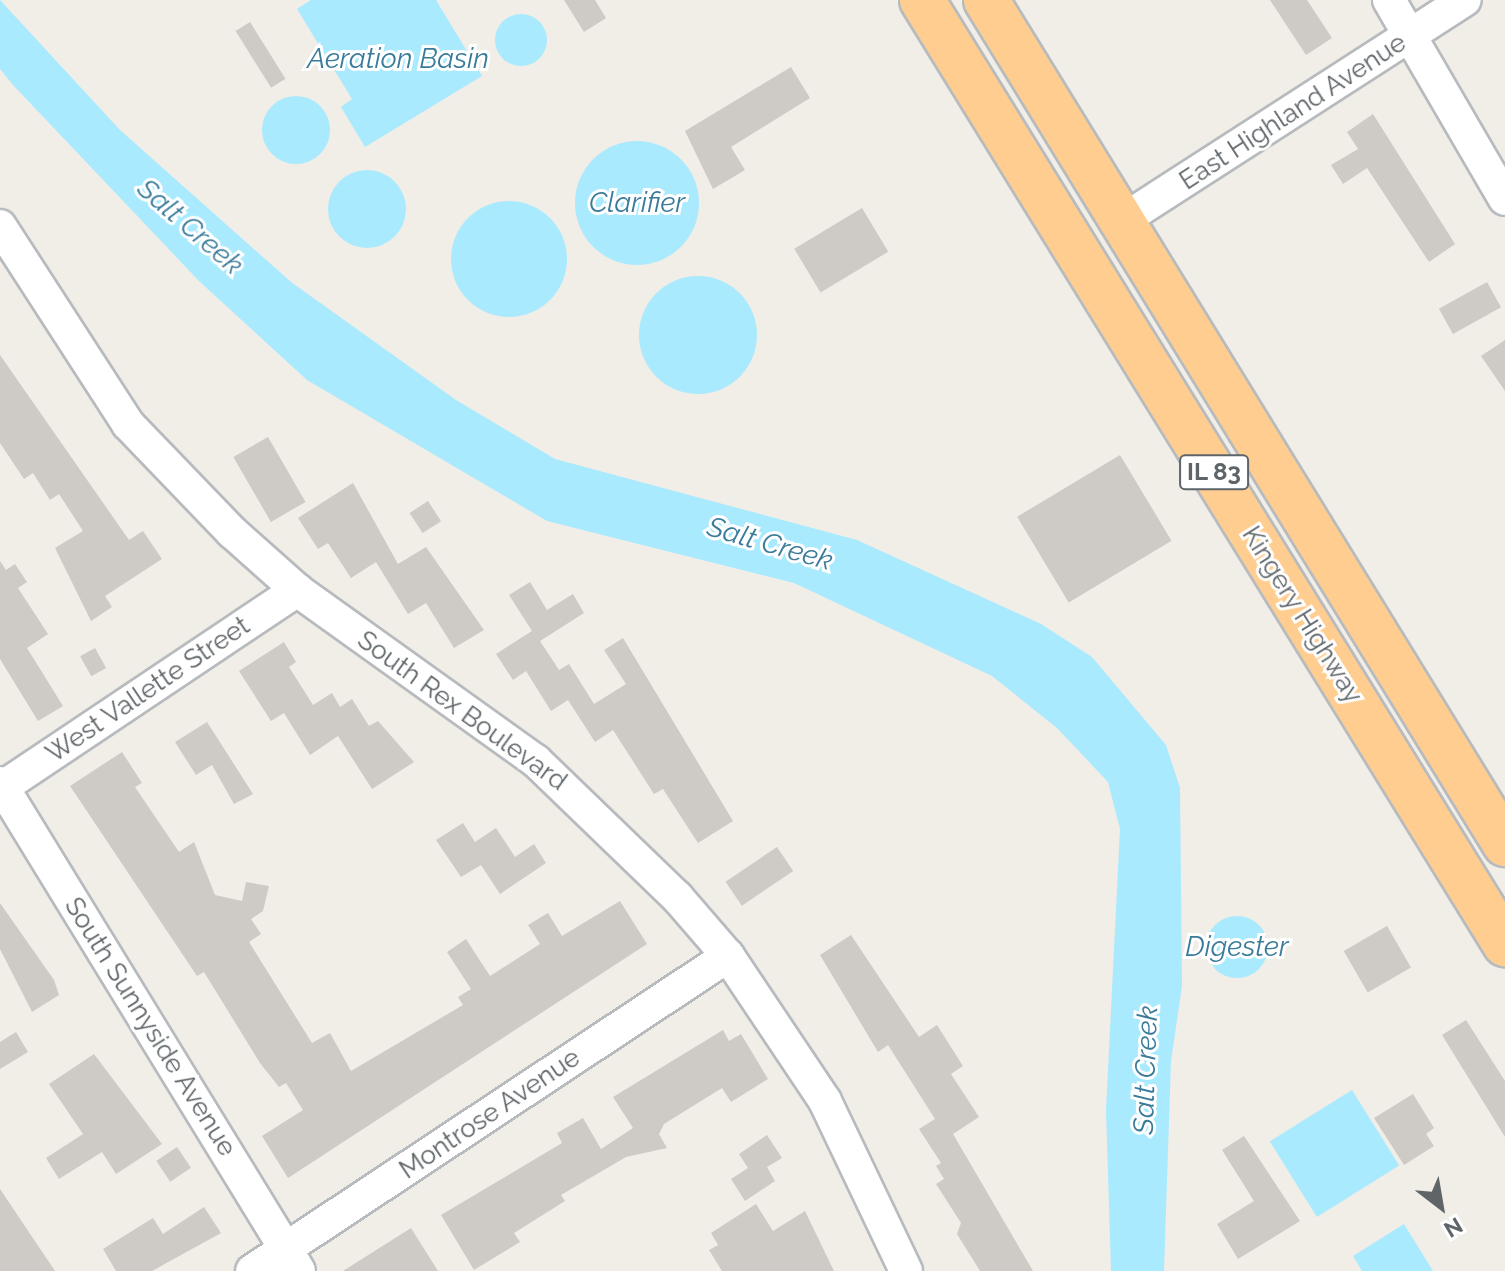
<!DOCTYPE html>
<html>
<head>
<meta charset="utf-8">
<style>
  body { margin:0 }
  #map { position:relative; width:1505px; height:1271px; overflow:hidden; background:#f1ede7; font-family:Raleway,sans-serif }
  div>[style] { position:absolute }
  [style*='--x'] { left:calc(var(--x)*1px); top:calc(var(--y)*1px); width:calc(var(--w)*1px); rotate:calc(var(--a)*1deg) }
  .water>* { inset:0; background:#a9eaff; transform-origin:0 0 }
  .round { border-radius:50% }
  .building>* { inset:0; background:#cecac6; transform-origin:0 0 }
  .roads { filter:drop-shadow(2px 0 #b7bbbe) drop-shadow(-2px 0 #b7bbbe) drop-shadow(0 2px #b7bbbe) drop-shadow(0 -2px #b7bbbe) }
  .minor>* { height:32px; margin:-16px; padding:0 16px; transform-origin:16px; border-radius:16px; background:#fff }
  .highway>* { height:44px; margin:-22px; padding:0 22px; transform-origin:22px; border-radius:22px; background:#ffcd90 }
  span { translate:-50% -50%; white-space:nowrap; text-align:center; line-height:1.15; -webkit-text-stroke:6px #fff; paint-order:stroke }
  .shield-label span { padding:2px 6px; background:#fff; border:2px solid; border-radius:6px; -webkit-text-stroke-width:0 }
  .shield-label { font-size:24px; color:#5e6468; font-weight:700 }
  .street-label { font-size:26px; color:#5e6468 }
  .water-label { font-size:28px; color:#3a7b9a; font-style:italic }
  .north { position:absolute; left:1401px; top:1167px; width:80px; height:80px; -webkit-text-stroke:6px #fff; paint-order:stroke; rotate:149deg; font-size:22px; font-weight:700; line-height:32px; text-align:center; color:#5e6468 }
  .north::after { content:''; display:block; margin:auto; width:28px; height:36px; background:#5e6468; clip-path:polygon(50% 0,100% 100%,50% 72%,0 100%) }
</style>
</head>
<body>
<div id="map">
  <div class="water">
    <div style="clip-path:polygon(0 0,120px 130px,291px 282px,456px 400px,555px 459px,857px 540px,1041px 624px,1092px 657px,1166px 745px,1180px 788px,1182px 986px,1171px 1061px,1164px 1271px,1111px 1271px,1106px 1110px,1120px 829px,1108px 782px,1057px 728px,992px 676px,794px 583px,547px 521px,307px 380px,199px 281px,13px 85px,0 69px)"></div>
    <div style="clip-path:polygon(311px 0,436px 0,482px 76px,365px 147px,341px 107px,352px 99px,297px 9px)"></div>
    <div class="round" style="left:495px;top:14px;width:52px;height:52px"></div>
    <div class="round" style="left:262px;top:96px;width:68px;height:68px"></div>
    <div class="round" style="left:575px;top:141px;width:124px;height:124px"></div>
    <div class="round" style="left:328px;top:170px;width:78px;height:78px"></div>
    <div class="round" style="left:451px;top:201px;width:116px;height:116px"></div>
    <div class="round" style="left:639px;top:276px;width:118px;height:118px"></div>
    <div class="round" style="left:1206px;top:916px;width:62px;height:62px"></div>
    <div style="left:1352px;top:1090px;width:89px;height:97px;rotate:58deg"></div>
    <div style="clip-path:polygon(1404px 1224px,1433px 1271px,1362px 1271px,1353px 1256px)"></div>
  </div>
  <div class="building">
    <div style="clip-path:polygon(564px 0,595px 0,606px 18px,584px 32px)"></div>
    <div style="clip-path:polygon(1270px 0,1307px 0,1332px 38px,1306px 55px)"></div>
    <div style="left:250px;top:22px;width:67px;height:17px;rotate:58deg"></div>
    <div style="clip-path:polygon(791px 67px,810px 98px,731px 147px,745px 170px,713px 189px,685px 131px)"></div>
    <div style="clip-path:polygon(1373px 114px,1455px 244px,1429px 262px,1367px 168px,1343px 184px,1331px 165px,1358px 149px,1347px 132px)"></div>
    <div style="left:862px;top:208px;width:51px;height:79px;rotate:59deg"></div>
    <div style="left:1487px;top:282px;width:29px;height:55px;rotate:61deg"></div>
    <div style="clip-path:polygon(1505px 340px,1505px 391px,1481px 356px)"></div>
    <div style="clip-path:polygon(0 355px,129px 540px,143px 531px,162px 559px,105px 596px,112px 607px,91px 621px,55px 548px,83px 531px,59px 494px,50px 500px,33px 473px,24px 479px,0 443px)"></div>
    <div style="left:268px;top:437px;width:75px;height:40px;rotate:60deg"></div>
    <div style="left:1120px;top:455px;width:100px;height:120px;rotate:59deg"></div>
    <div style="clip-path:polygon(353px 483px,398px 564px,426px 547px,484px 630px,454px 648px,426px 603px,408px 614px,376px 562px,351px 578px,328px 543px,318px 549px,298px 518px)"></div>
    <div style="left:428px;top:501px;width:24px;height:22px;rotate:57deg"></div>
    <div style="clip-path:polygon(0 561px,6px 570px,15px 564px,27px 582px,18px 588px,48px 634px,27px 648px,63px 706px,38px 721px,0 659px)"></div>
    <div style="clip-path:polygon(530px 582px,547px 610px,573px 594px,584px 613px,540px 641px,559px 670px,569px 664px,594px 704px,626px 684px,604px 650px,623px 638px,733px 821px,698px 843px,663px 789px,654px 794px,613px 730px,595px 742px,568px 700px,551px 711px,526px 671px,513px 680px,496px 654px,532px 631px,509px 595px)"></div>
    <div style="clip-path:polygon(284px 642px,296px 662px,289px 667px,313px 705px,332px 693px,340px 707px,352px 699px,369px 726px,378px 721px,414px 762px,372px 789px,338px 736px,310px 755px,284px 713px,271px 721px,239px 671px)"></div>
    <div style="left:95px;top:648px;width:23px;height:17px;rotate:61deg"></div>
    <div style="clip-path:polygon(207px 722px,253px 794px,234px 804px,212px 765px,196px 775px,175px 742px)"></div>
    <div style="clip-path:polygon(122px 752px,142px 783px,135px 787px,179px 852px,194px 842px,215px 895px,242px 901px,246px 882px,269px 886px,263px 911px,251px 919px,261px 934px,249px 942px,312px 1043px,330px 1033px,351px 1071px,463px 1005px,458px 997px,471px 989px,447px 952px,466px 939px,490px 976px,540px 944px,528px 925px,548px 913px,562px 936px,620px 901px,647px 944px,288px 1178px,262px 1136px,303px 1110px,286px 1083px,279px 1087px,260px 1063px,204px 972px,197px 976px,70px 786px)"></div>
    <div style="clip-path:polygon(463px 823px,475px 842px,496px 828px,515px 857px,534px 844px,546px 863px,500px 894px,481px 865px,461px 877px,436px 840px)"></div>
    <div style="left:777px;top:847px;width:29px;height:62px;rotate:56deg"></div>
    <div style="clip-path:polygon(0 903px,54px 980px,59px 995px,32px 1012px,0 949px)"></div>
    <div style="left:1387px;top:926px;width:48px;height:50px;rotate:60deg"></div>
    <div style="clip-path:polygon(851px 935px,919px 1037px,937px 1025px,963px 1066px,951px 1074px,979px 1117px,953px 1134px,1033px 1271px,980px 1271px,957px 1234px,961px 1223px,936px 1184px,944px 1179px,936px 1166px,941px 1163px,919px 1129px,935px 1119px,888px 1045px,878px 1052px,820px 955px)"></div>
    <div style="clip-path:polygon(1466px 1020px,1505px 1081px,1505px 1137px,1442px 1035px)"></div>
    <div style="clip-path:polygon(723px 1030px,729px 1041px,741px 1034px,768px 1079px,731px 1102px,722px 1088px,664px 1124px,659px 1134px,667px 1148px,626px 1157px,561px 1195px,565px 1201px,514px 1233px,520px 1242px,474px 1270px,441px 1215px,562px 1143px,557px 1133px,583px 1118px,601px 1149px,633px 1128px,613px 1097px)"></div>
    <div style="clip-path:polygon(16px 1032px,28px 1052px,0 1069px,0 1042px)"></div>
    <div style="clip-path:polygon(94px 1054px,162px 1144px,116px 1174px,102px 1152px,59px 1179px,46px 1158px,83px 1134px,49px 1084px)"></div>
    <div style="clip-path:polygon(1413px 1094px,1434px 1128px,1426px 1134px,1434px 1146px,1404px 1165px,1374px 1118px)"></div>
    <div style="clip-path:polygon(767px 1135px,782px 1158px,767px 1167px,775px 1181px,745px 1201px,731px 1179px,748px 1168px,739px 1154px)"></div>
    <div style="clip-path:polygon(1244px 1136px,1300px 1221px,1238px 1259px,1217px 1224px,1254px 1201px,1222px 1150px)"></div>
    <div style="left:177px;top:1147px;width:25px;height:25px;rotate:56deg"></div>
    <div style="clip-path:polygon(0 1189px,55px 1271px,0 1271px)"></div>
    <div style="clip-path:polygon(756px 1204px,773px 1231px,805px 1211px,834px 1271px,722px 1271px,709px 1250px,718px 1245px,711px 1233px)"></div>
    <div style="clip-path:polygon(204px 1207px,221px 1233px,152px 1271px,116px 1271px,103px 1249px,153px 1218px,163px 1234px)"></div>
    <div style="clip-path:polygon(411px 1228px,438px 1271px,343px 1271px)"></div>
  </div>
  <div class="roads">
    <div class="minor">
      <div style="--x:1389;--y:0;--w:230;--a:59.8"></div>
      <div style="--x:1120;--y:222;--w:410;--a:-32.8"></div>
      <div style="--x:0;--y:226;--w:236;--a:57.1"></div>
      <div style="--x:128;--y:424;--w:150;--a:46.1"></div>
      <div style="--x:232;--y:532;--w:87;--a:41.7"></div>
      <div style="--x:297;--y:590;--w:294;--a:35.6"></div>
      <div style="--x:536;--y:761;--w:196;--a:44"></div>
      <div style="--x:677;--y:897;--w:78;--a:49.2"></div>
      <div style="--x:728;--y:956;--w:174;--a:56.2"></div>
      <div style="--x:825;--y:1101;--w:188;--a:64.5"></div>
      <div style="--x:0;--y:783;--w:572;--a:58.5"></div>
      <div style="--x:0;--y:789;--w:358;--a:-33.8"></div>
      <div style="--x:252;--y:1271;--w:571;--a:-33.5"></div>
    </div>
    <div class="highway">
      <div style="--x:922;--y:0;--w:1110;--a:58.3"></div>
      <div style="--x:986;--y:0;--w:991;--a:58.41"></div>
    </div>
  </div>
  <div class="shield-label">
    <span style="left:1214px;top:472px">IL 83</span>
  </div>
  <div class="street-label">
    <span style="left:1293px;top:112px;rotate:-33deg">East Highland Avenue</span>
    <span style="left:1302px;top:615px;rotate:58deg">Kingery Highway</span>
    <span style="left:148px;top:690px;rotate:-34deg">West Vallette Street</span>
    <span style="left:462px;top:711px;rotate:36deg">South Rex Boulevard</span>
    <span style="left:150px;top:1027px;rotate:58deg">South Sunnyside Avenue</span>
    <span style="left:490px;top:1114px;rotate:-34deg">Montrose Avenue</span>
  </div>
  <div class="water-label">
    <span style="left:398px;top:59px">Aeration Basin</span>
    <span style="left:637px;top:203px">Clarifier</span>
    <span style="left:190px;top:227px;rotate:41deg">Salt Creek</span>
    <span style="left:770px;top:544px;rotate:16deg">Salt Creek</span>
    <span style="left:1237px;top:947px">Digester</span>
    <span style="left:1146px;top:1070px;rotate:-88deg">Salt Creek</span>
  </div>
  <div class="north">N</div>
</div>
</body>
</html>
